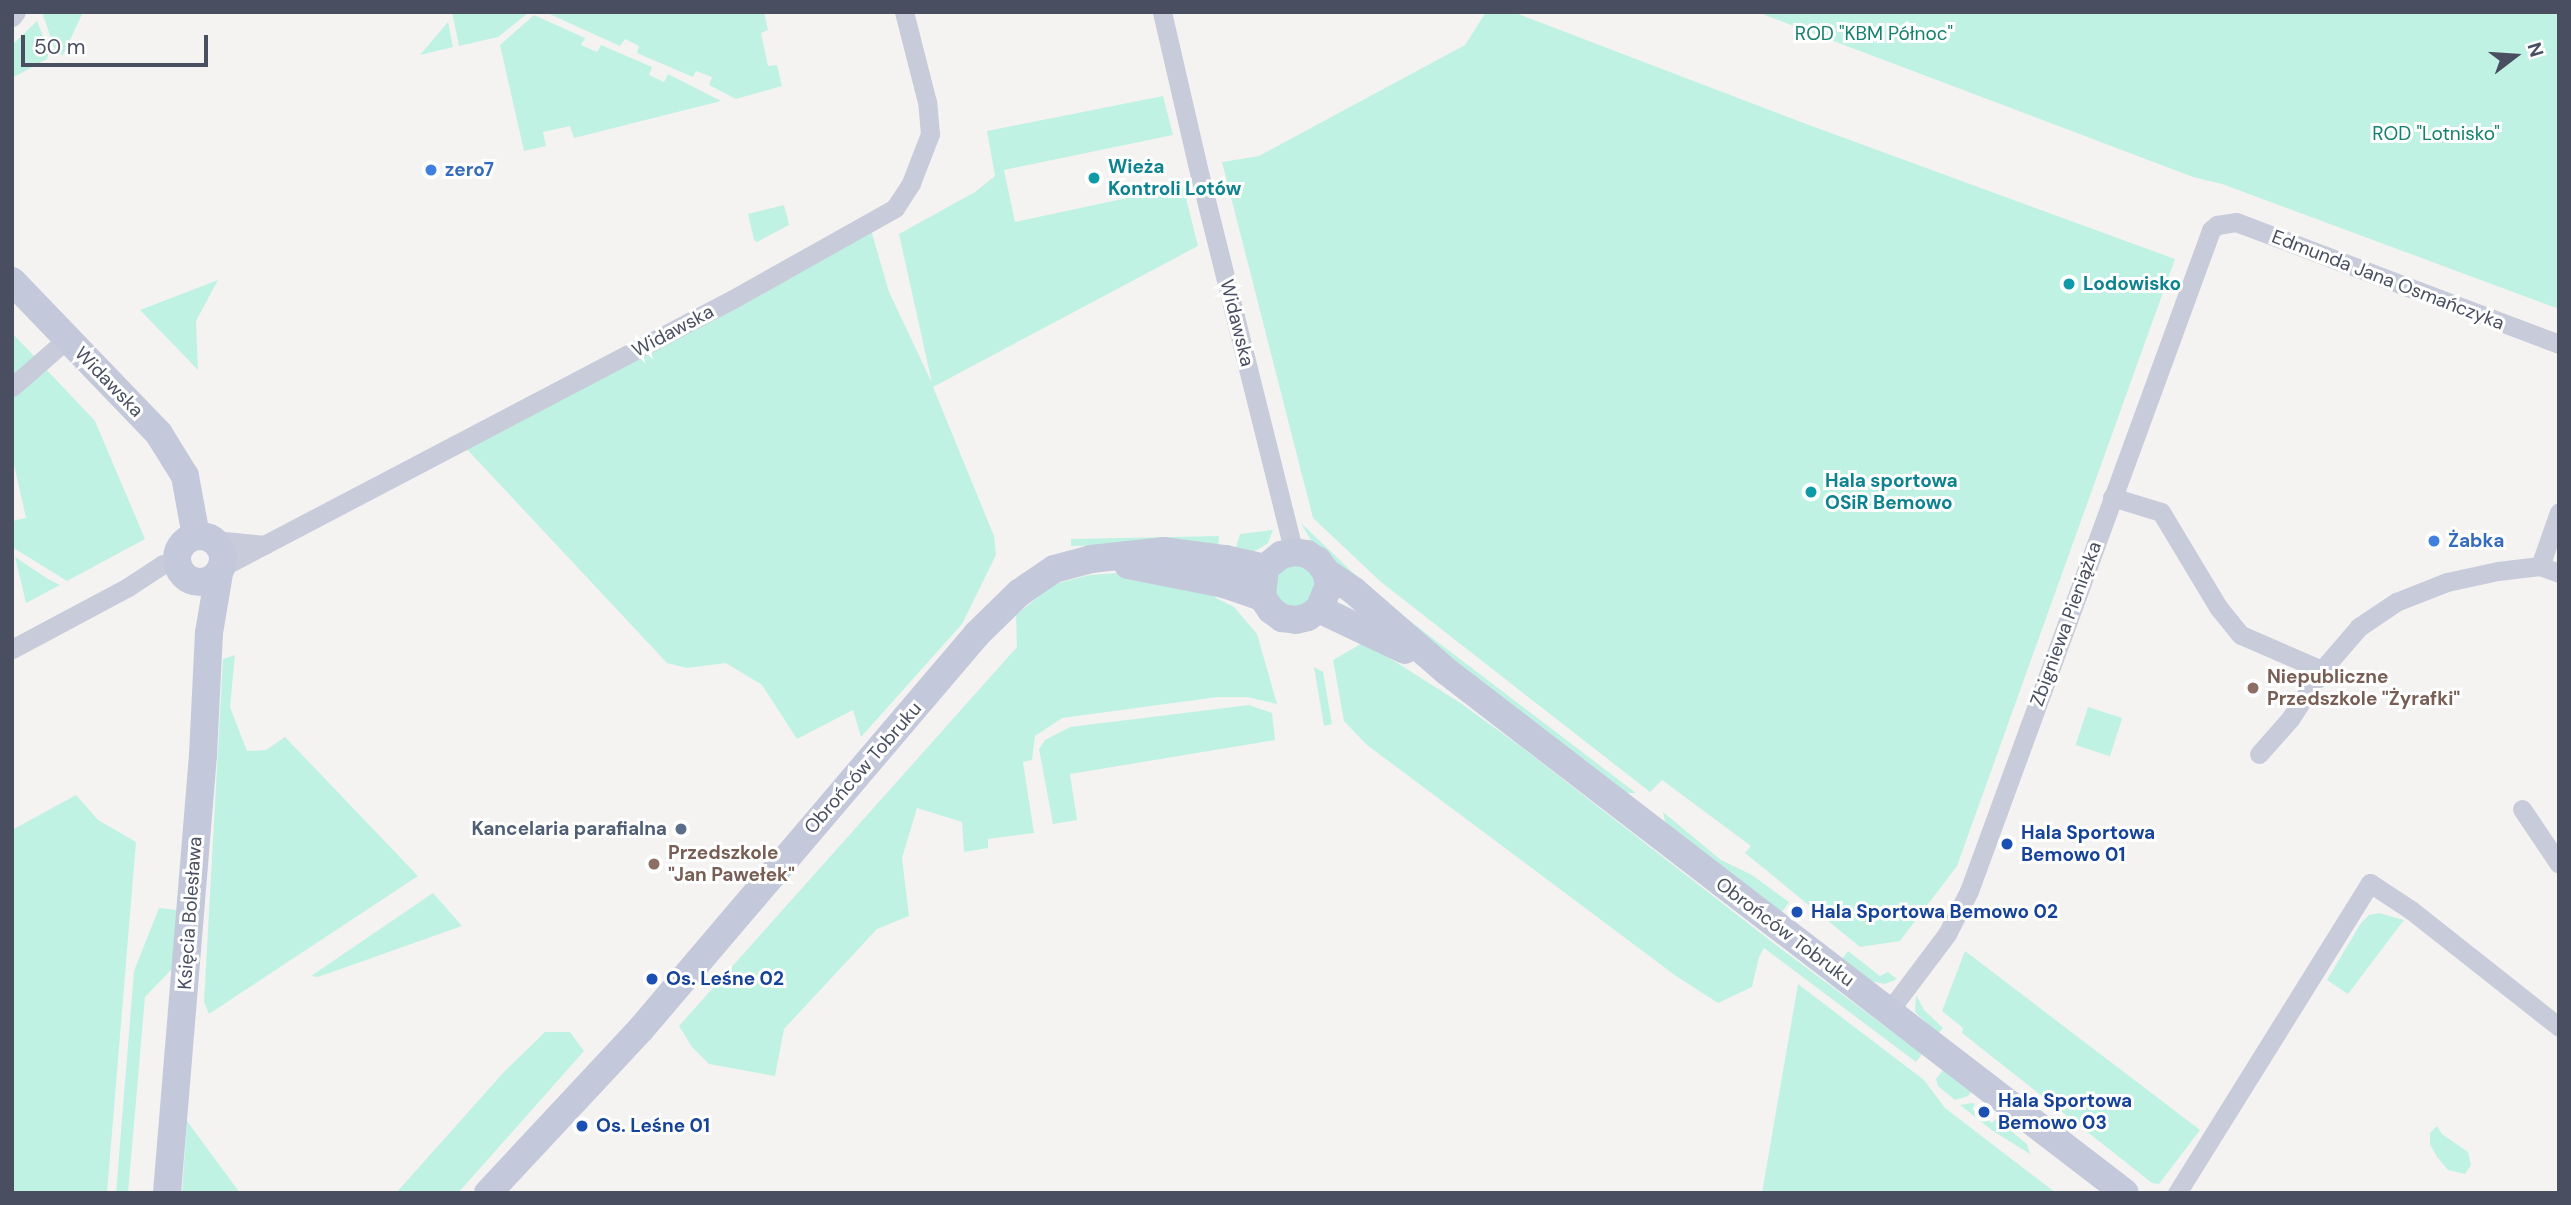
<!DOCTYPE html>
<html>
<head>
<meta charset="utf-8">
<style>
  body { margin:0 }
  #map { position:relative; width:2571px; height:1205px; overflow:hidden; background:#f4f3f2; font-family:"DM Sans",sans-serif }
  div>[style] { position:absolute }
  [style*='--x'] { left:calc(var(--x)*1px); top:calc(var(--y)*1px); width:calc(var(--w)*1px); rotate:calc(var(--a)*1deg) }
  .green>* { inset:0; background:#c0f2e3; transform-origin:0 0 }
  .round { border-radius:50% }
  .street>* { height:19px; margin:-9.5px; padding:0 9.5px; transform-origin:9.5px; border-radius:9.5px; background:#c8ccda }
  .secondary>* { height:28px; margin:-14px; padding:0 14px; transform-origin:14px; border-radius:14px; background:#c4c8db }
  .secondary>.ring { margin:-14px; padding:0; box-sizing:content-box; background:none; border:28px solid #c4c8db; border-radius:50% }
  .dots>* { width:19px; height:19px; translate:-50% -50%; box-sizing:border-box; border:4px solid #fff; border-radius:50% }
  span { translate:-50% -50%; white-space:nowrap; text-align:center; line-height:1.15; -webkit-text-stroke:6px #fff; paint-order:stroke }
  .park-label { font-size:19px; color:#14816d }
  .culture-label { font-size:19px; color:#0d838f; font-weight:700 }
  .left { translate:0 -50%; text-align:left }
  .shop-label { font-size:19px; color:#366cbe; font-weight:700 }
  .street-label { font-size:19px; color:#494e61 }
  .education-label { font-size:19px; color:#785e54; font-weight:700 }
  .service-label { font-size:19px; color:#4e5e75; font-weight:700 }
  .right { translate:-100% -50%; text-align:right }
  .transit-label { font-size:19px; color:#164399; font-weight:700 }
  .frame { position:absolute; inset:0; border:14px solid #494e61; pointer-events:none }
  .north { position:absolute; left:2480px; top:21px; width:70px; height:70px; -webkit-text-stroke:5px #fff; paint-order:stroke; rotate:73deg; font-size:19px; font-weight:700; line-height:28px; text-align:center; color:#494e61 }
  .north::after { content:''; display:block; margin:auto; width:24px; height:32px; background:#494e61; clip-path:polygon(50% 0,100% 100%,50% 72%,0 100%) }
  .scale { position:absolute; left:21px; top:35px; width:187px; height:32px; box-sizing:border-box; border:4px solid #494e61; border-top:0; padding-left:9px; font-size:21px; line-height:24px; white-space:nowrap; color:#494e61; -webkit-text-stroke:5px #fff; paint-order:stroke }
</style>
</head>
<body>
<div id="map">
  <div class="green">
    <div style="clip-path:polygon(45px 12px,83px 12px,63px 55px,56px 53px,43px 15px)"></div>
    <div style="clip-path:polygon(452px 12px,527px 12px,528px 13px,498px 37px,459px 46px)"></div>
    <div style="clip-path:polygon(545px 12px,764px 12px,768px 30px,761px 33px,768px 66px,777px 65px,782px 86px,736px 99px,709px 85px,712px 77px,696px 71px,693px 77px,637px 53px,639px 46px,625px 39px,620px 46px)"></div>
    <div style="clip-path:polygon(1486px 12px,1513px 12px,1809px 125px,2175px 259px,1957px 866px,1900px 941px,1860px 947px,1745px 853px,1751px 846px,1662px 780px,1650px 792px,1381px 582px,1313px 518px,1222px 162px,1259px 156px,1465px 45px)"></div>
    <div style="clip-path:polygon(1757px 12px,2559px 12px,2559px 309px,2222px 184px,2193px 177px)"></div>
    <div style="clip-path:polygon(534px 15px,585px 38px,581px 45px,597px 52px,601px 45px,652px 67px,649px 75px,664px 82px,668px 74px,721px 101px,574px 138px,570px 126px,543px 132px,546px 146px,524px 151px,500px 45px)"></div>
    <div style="clip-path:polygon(37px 21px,49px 52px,47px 59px,12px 78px,12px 45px)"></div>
    <div style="clip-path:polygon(448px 22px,453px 47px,420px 55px)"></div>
    <div style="clip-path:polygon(1163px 96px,1173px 135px,1004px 170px,1015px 222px,1183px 186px,1198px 246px,933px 387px,994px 536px,996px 555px,962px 624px,861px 737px,853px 710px,797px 739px,762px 685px,726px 663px,687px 668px,667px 663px,461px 443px,869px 223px,889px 292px,932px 383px,899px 234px,975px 192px,995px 176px,987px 131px)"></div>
    <div style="clip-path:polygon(784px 205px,789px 225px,757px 242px,754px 240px,748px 214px)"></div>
    <div style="clip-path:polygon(218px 280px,196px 321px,198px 370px,140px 310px)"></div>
    <div style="clip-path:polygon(12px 333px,34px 356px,12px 377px)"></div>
    <div style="clip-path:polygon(44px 367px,95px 421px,145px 539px,67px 581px,12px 547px,12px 521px,26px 518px,12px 456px,12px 396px)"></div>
    <div style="clip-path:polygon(1301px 523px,1367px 586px,1313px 544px)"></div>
    <div style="clip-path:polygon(1273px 530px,1268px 543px,1259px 549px,1247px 554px,1234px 554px,1240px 534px)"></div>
    <div style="clip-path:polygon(1219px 536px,1218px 550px,1178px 544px,1071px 546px,1071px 539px)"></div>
    <div style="clip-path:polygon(15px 557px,48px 579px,60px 585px,26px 603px)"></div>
    <div class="round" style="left:1275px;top:566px;width:40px;height:40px"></div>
    <div style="clip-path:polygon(1132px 572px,1211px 590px,1216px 598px,1234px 607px,1257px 634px,1277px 704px,1247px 697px,1218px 697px,1062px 718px,1035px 736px,1032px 760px,1023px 762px,1034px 833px,988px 839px,988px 848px,964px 852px,962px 822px,917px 808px,902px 858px,909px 916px,877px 929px,784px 1029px,775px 1076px,709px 1064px,692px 1047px,679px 1026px,1017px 647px,1016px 615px,1054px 584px,1090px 575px)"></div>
    <div style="clip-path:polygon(1381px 599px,1636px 793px,1623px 793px,1377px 603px)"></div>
    <div style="clip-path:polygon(1364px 642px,1459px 702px,1524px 749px,1776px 945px,1922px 1054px,1916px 1062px,1764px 948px,1759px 957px,1752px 987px,1718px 1003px,1676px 976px,1367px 745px,1344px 721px,1333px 660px)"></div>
    <div style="clip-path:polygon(235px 655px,230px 707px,247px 751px,266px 750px,285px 737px,418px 876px,209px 1014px,204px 1002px,223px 659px)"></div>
    <div style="clip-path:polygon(1314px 667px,1323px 672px,1332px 724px,1324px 726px)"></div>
    <div style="clip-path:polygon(1249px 705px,1272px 713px,1275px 740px,1070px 774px,1077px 820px,1053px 824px,1039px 749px,1045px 740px,1070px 727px)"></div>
    <div style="left:2088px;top:707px;width:36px;height:40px;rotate:18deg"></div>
    <div style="clip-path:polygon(76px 795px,98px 820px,136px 842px,107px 1193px,12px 1193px,12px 830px)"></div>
    <div style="clip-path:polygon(1663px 812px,1721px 860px,1752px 875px,1789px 902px,1782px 912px,1666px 826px)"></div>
    <div style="clip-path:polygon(433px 893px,462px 926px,318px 977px,311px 976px)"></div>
    <div style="clip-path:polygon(159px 908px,177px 910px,172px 969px,145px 997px,128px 1193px,116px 1193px,134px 971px)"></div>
    <div style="clip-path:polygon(2379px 913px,2404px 920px,2348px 994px,2327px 980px,2361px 923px,2369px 915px)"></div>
    <div style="clip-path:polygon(1848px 951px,1880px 976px,1888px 972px,1897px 979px,1885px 984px,1870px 981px,1842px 959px)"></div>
    <div style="clip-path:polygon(1965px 951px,2200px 1130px,2159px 1184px,2152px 1183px,1962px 1033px,1963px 1028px,1942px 1011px)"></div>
    <div style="clip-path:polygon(1798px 984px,1924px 1080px,1945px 1108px,2056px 1193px,1762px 1193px)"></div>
    <div style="clip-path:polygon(1916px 995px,1924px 1010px,1943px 1028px,1938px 1034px,1915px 1012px)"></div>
    <div style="clip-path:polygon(545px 1032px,570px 1032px,584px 1051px,458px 1193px,396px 1193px,503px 1073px)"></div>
    <div style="clip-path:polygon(1943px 1070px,1971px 1092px,1968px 1096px,1955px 1100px,1938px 1086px,1936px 1079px)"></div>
    <div style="clip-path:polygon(1972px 1103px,1975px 1104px,1972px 1109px,1992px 1123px,1996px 1119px,2027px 1144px,2030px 1154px,1993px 1131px,1960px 1105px)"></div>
    <div style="clip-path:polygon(187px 1121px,240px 1193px,182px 1193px)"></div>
    <div style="clip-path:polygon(2437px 1126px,2442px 1134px,2468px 1152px,2471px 1165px,2465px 1174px,2448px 1170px,2437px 1157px,2430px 1144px,2430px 1133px)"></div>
  </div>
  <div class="street">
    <div style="--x:1162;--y:12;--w:156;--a:77"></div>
    <div style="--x:1197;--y:164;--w:400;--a:76"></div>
    <div style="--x:12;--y:17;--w:6;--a:-51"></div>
    <div style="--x:12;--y:387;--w:73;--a:-41.1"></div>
    <div style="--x:2112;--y:497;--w:51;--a:17"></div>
    <div style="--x:2161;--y:512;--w:111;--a:59"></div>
    <div style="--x:2218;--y:607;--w:36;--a:51"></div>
    <div style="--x:2241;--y:635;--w:88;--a:23.4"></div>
    <div style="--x:214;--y:540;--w:51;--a:5.6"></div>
    <div style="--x:224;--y:566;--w:575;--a:-27.68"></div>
    <div style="--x:733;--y:299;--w:186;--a:-29.3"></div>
    <div style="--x:895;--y:208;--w:30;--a:-57"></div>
    <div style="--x:911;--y:183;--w:53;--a:-68.8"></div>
    <div style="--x:930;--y:134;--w:32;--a:-95"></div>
    <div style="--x:927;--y:102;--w:93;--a:-104.3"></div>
    <div style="--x:2540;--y:566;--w:57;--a:-70.6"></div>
    <div style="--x:12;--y:649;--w:132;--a:-28.1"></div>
    <div style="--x:128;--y:587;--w:42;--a:-33.3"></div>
    <div style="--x:163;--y:564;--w:14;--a:-4"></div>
    <div style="--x:2259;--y:754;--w:47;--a:-48.5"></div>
    <div style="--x:2290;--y:719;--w:59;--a:-56.9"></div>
    <div style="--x:2322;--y:670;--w:57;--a:-49.3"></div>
    <div style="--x:2359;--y:627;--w:45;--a:-34"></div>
    <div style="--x:2396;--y:602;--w:55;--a:-21.4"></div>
    <div style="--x:2447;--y:582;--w:52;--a:-12.2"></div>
    <div style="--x:2498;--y:571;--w:42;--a:-6.8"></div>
    <div style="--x:2540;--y:566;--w:20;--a:20"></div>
    <div style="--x:2522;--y:809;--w:66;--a:56.1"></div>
    <div style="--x:1889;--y:1011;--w:96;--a:-53"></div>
    <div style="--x:1947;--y:934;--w:48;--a:-62.9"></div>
    <div style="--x:1969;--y:891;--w:704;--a:-69.89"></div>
    <div style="--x:2211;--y:230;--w:8;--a:-40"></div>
    <div style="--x:2217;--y:225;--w:19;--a:-9"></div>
    <div style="--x:2236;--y:222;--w:345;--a:20.7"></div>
    <div style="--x:2177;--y:1193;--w:365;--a:-58.1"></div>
    <div style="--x:2370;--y:883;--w:49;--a:33.4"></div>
    <div style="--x:2411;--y:910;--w:189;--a:38.3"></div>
  </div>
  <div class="secondary">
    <div style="--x:12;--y:281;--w:212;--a:46.1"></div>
    <div style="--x:159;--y:434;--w:49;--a:58.2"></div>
    <div style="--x:185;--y:476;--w:61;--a:79.6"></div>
    <div class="ring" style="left:177px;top:536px;width:18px;height:18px"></div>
    <div style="--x:1128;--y:565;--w:98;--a:11.2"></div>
    <div style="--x:1224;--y:584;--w:40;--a:18.9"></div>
    <div style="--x:1262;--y:597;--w:16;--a:55"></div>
    <div style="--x:1271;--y:610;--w:14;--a:36"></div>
    <div style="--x:1282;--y:618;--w:14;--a:8"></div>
    <div style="--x:1296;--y:620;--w:12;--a:-14"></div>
    <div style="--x:1308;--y:617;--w:14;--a:-36"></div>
    <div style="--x:1319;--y:609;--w:26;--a:-67"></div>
    <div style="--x:1329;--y:585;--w:13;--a:-103"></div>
    <div style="--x:1326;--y:572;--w:14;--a:-126"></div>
    <div style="--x:1318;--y:561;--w:13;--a:-148"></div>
    <div style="--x:1307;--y:554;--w:13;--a:-171"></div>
    <div style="--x:1294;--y:552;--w:13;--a:167"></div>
    <div style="--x:1281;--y:555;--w:21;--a:141"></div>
    <div style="--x:1265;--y:568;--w:29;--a:96"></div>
    <div style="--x:1326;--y:572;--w:34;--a:34"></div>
    <div style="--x:1354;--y:591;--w:122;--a:41"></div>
    <div style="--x:1446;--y:671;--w:856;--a:37.55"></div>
    <div style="--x:1319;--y:609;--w:95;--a:25.5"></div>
    <div style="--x:167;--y:1193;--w:439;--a:-85.3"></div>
    <div style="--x:203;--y:755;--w:122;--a:-87.2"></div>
    <div style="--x:209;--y:633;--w:61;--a:-80.5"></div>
    <div style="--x:488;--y:1193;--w:224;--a:-47"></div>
    <div style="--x:641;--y:1029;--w:519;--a:-49.61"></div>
    <div style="--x:977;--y:634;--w:59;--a:-44.3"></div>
    <div style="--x:1019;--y:593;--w:42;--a:-34.4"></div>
    <div style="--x:1054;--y:569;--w:38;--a:-15"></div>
    <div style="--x:1091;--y:559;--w:72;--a:-6.3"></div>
    <div style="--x:1163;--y:551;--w:63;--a:7.4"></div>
    <div style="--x:1225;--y:559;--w:41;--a:12.7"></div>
  </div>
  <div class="dots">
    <div style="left:431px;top:170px;background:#3f7fe0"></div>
    <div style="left:1094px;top:178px;background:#0f9aa8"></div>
    <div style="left:2069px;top:284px;background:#0f9aa8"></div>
    <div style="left:1811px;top:492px;background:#0f9aa8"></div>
    <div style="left:2434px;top:541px;background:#3f7fe0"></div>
    <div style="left:2253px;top:688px;background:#8d6e63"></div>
    <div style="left:681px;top:829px;background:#5c6f8a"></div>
    <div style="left:2007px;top:844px;background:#1a4fb4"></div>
    <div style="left:654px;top:864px;background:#8d6e63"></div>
    <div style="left:1797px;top:912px;background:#1a4fb4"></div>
    <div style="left:652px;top:979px;background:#1a4fb4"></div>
    <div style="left:1984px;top:1112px;background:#1a4fb4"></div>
    <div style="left:582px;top:1126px;background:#1a4fb4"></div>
  </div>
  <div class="park-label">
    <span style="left:1874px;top:34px">ROD "KBM Północ"</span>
    <span style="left:2436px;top:134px">ROD "Lotnisko"</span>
  </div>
  <div class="culture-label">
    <span class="left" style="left:1108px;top:178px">Wieża<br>Kontroli Lotów</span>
    <span class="left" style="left:2083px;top:284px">Lodowisko</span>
    <span class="left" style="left:1825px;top:492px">Hala sportowa<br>OSiR Bemowo</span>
  </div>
  <div class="shop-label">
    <span class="left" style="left:445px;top:170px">zero7</span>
    <span class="left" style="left:2448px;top:541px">Żabka</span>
  </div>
  <div class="street-label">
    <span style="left:2388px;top:280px;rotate:21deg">Edmunda Jana Osmańczyka</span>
    <span style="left:1237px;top:323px;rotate:76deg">Widawska</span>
    <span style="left:673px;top:331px;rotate:-28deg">Widawska</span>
    <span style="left:109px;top:382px;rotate:46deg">Widawska</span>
    <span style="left:2066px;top:624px;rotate:-70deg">Zbigniewa Pieniążka</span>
    <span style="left:863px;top:768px;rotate:-49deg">Obrońców Tobruku</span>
    <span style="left:190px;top:913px;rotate:-86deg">Księcia Bolesława</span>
    <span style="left:1785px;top:932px;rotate:37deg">Obrońców Tobruku</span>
  </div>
  <div class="education-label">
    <span class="left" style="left:2267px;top:688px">Niepubliczne<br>Przedszkole "Żyrafki"</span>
    <span class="left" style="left:668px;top:864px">Przedszkole<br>"Jan Pawełek"</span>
  </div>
  <div class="service-label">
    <span class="right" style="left:667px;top:829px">Kancelaria parafialna</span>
  </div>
  <div class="transit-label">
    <span class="left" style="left:2021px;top:844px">Hala Sportowa<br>Bemowo 01</span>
    <span class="left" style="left:1811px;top:912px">Hala Sportowa Bemowo 02</span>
    <span class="left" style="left:666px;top:979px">Os. Leśne 02</span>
    <span class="left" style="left:1998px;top:1112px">Hala Sportowa<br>Bemowo 03</span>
    <span class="left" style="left:596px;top:1126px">Os. Leśne 01</span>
  </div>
  <div class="frame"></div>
  <div class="north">N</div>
  <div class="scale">50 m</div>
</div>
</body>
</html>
